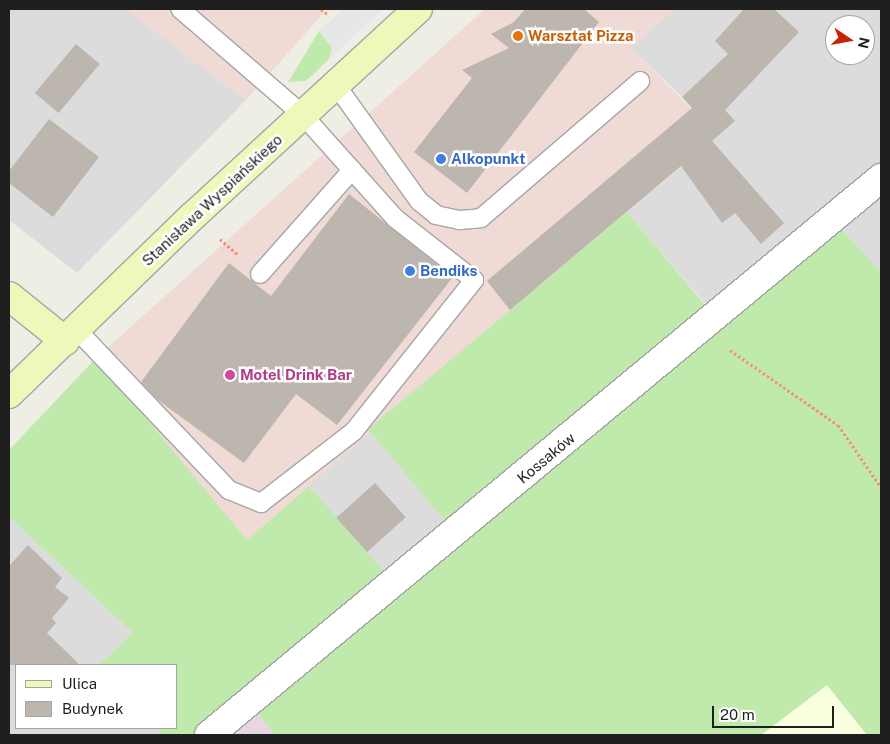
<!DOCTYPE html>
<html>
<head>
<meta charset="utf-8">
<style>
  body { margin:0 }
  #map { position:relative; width:890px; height:744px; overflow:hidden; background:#efeee5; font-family:"Public Sans",sans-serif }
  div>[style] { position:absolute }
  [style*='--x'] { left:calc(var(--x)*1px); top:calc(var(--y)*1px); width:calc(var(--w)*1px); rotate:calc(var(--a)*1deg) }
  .residential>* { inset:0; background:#dddcdc; transform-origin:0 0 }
  .commercial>* { inset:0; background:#f0dad5 }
  .industrial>* { inset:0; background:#e8d7e2 }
  .education>* { inset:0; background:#faffdf }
  .grass>* { inset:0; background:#c0e9ac; transform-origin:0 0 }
  .parking>* { inset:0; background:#e7e7e7 }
  .building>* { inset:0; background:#bcb6ae; transform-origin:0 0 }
  .path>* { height:3px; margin-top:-1.5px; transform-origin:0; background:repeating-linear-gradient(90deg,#f8916e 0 2.5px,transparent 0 5px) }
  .roads { filter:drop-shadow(1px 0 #a6a6a6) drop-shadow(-1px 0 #a6a6a6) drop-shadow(0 1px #a6a6a6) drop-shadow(0 -1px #a6a6a6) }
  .lane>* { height:18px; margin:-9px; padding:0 9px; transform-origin:9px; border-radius:9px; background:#fff }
  .street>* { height:28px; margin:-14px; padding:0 14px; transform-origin:14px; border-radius:14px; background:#fff }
  .secondary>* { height:28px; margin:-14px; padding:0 14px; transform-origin:14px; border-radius:14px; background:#ecf9ba }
  .dots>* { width:14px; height:14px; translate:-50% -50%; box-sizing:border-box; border:2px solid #fff; border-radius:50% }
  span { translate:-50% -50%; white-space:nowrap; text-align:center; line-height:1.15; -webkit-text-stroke:5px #fff; paint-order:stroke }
  .food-label { font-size:15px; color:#c56008; font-weight:700 }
  .left { translate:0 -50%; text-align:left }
  .shop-label { font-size:15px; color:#366cbe; font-weight:700 }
  .street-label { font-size:15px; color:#1f1f1f }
  .hotel-label { font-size:15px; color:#b23c85; font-weight:700 }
  .frame { position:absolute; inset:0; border:10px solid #1f1f1f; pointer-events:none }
  .legend { position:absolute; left:15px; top:664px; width:162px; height:65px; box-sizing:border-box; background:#fff; border:1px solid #a5a5a5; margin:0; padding:6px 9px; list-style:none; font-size:15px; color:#1f1f1f }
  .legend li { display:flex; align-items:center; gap:10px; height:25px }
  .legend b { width:25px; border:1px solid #a5a5a5 }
  .north { position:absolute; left:825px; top:15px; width:50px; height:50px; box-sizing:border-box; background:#fff; border:1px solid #a5a5a5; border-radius:50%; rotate:102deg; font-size:14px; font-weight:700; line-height:20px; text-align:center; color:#1f1f1f }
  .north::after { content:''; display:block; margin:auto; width:18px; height:22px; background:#ca2203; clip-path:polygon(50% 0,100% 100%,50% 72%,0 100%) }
  .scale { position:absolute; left:712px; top:706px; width:122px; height:22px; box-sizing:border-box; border:2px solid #1f1f1f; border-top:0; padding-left:6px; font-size:15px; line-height:18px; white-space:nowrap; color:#1f1f1f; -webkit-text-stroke:4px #fff; paint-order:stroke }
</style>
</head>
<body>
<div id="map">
  <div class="residential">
    <div style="clip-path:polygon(9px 9px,126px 9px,246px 100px,77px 273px,9px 220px)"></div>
    <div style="clip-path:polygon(evenodd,674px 9px,881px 9px,881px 163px,708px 307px,627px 212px,718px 136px,682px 97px,631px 48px,674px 9px,835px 25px,865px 25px,865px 55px,835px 55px,835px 25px)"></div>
    <div style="clip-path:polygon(881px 192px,881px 272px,840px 227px)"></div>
    <div style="left:371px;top:432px;width:121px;height:82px;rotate:50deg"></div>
    <div style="clip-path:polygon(9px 517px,133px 633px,98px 665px,16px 665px,16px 728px,156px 728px,163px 735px,9px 735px)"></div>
  </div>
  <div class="commercial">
    <div style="clip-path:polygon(126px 9px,327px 9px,246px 100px)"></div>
    <div style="clip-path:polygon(485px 9px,674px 9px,631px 48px,718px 136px,510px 310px,247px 540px,96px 358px)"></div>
  </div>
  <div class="industrial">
    <div style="clip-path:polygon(256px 711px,275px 735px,228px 735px)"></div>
  </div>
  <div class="education">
    <div style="clip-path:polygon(827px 685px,867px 735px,761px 735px)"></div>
  </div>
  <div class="grass">
    <div style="clip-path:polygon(319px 31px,332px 48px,329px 59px,306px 81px,288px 82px)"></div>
    <div style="left:627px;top:212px;width:125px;height:338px;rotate:50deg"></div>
    <div style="clip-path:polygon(840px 227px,881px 272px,881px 735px,867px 735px,827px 685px,761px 735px,275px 735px,256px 711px)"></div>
    <div style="clip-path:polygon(96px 358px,247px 540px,309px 486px,387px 575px,192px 735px,163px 735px,156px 728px,176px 728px,176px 665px,98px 665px,133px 633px,9px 517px,9px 450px)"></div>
  </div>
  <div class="parking">
    <div style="clip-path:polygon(343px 9px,383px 9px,329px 59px,332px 48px,319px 31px)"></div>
  </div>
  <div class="building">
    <div style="clip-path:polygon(525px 9px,584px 9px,599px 22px,467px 193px,414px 152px,472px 78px,462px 70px,509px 48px,491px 34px,514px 22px)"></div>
    <div style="clip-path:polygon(744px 9px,774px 9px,799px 32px,725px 110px,735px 121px,712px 141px,784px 223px,761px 244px,735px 213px,722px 223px,681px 166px,510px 310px,487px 281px,692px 108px,682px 97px,728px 54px,715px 41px)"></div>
    <div style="left:76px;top:44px;width:31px;height:64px;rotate:40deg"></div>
    <div style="clip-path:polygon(49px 119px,99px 157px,53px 217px,9px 183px,9px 171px)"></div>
    <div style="clip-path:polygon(349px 194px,453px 277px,337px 425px,296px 394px,244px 463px,158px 400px,141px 382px,229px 263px,271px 296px)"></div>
    <div style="left:375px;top:483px;width:46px;height:52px;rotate:48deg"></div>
    <div style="clip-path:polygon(28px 545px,62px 578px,55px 587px,69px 598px,52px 618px,56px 623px,47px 633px,80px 665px,9px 665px,9px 566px)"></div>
  </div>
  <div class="path">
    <div style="--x:321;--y:9;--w:10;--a:37"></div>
    <div style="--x:220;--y:239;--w:23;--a:41"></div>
    <div style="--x:730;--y:350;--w:131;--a:34.8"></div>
    <div style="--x:838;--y:425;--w:75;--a:55.3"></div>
  </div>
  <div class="roads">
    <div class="lane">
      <div style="--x:336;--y:85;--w:143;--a:54.4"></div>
      <div style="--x:419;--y:201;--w:22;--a:39"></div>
      <div style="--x:436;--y:215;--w:25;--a:12"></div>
      <div style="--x:460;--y:220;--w:21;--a:-5"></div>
      <div style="--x:481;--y:218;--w:210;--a:-40.7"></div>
      <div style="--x:260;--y:274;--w:139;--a:-48.5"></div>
      <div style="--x:77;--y:330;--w:221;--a:46.5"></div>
      <div style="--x:229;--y:490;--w:35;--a:22"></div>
      <div style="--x:261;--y:503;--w:118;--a:-37.7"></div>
      <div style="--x:354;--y:431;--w:193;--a:-51.5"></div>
      <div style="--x:474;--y:280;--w:100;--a:-141.9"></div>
      <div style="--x:395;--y:218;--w:138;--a:-131.8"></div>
      <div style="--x:303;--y:115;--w:162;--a:-139.2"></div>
    </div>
    <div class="street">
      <div style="--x:209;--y:735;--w:873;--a:-39.65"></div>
    </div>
    <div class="secondary">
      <div style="--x:9;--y:296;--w:72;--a:38.8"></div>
      <div style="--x:9;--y:394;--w:257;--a:-44.1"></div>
      <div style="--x:194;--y:215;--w:304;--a:-42.6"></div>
    </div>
  </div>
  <div class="dots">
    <div style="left:518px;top:36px;background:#e8710a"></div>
    <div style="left:441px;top:159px;background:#3f7fe0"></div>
    <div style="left:410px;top:271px;background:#3f7fe0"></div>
    <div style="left:230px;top:375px;background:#d1479c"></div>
  </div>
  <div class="food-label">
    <span class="left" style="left:528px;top:36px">Warsztat Pizza</span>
  </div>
  <div class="shop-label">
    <span class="left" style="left:451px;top:159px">Alkopunkt</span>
    <span class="left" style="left:420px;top:271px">Bendiks</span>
  </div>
  <div class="street-label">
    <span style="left:212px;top:200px;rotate:-43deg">Stanisława Wyspiańskiego</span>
    <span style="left:546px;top:458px;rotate:-40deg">Kossaków</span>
  </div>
  <div class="hotel-label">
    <span class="left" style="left:240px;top:375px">Motel Drink Bar</span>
  </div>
  <div class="frame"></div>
  <ul class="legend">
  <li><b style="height:6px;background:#ecf9ba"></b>Ulica</li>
  <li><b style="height:14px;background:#bcb6ae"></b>Budynek</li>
  </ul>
  <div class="north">N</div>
  <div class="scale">20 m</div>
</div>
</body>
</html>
